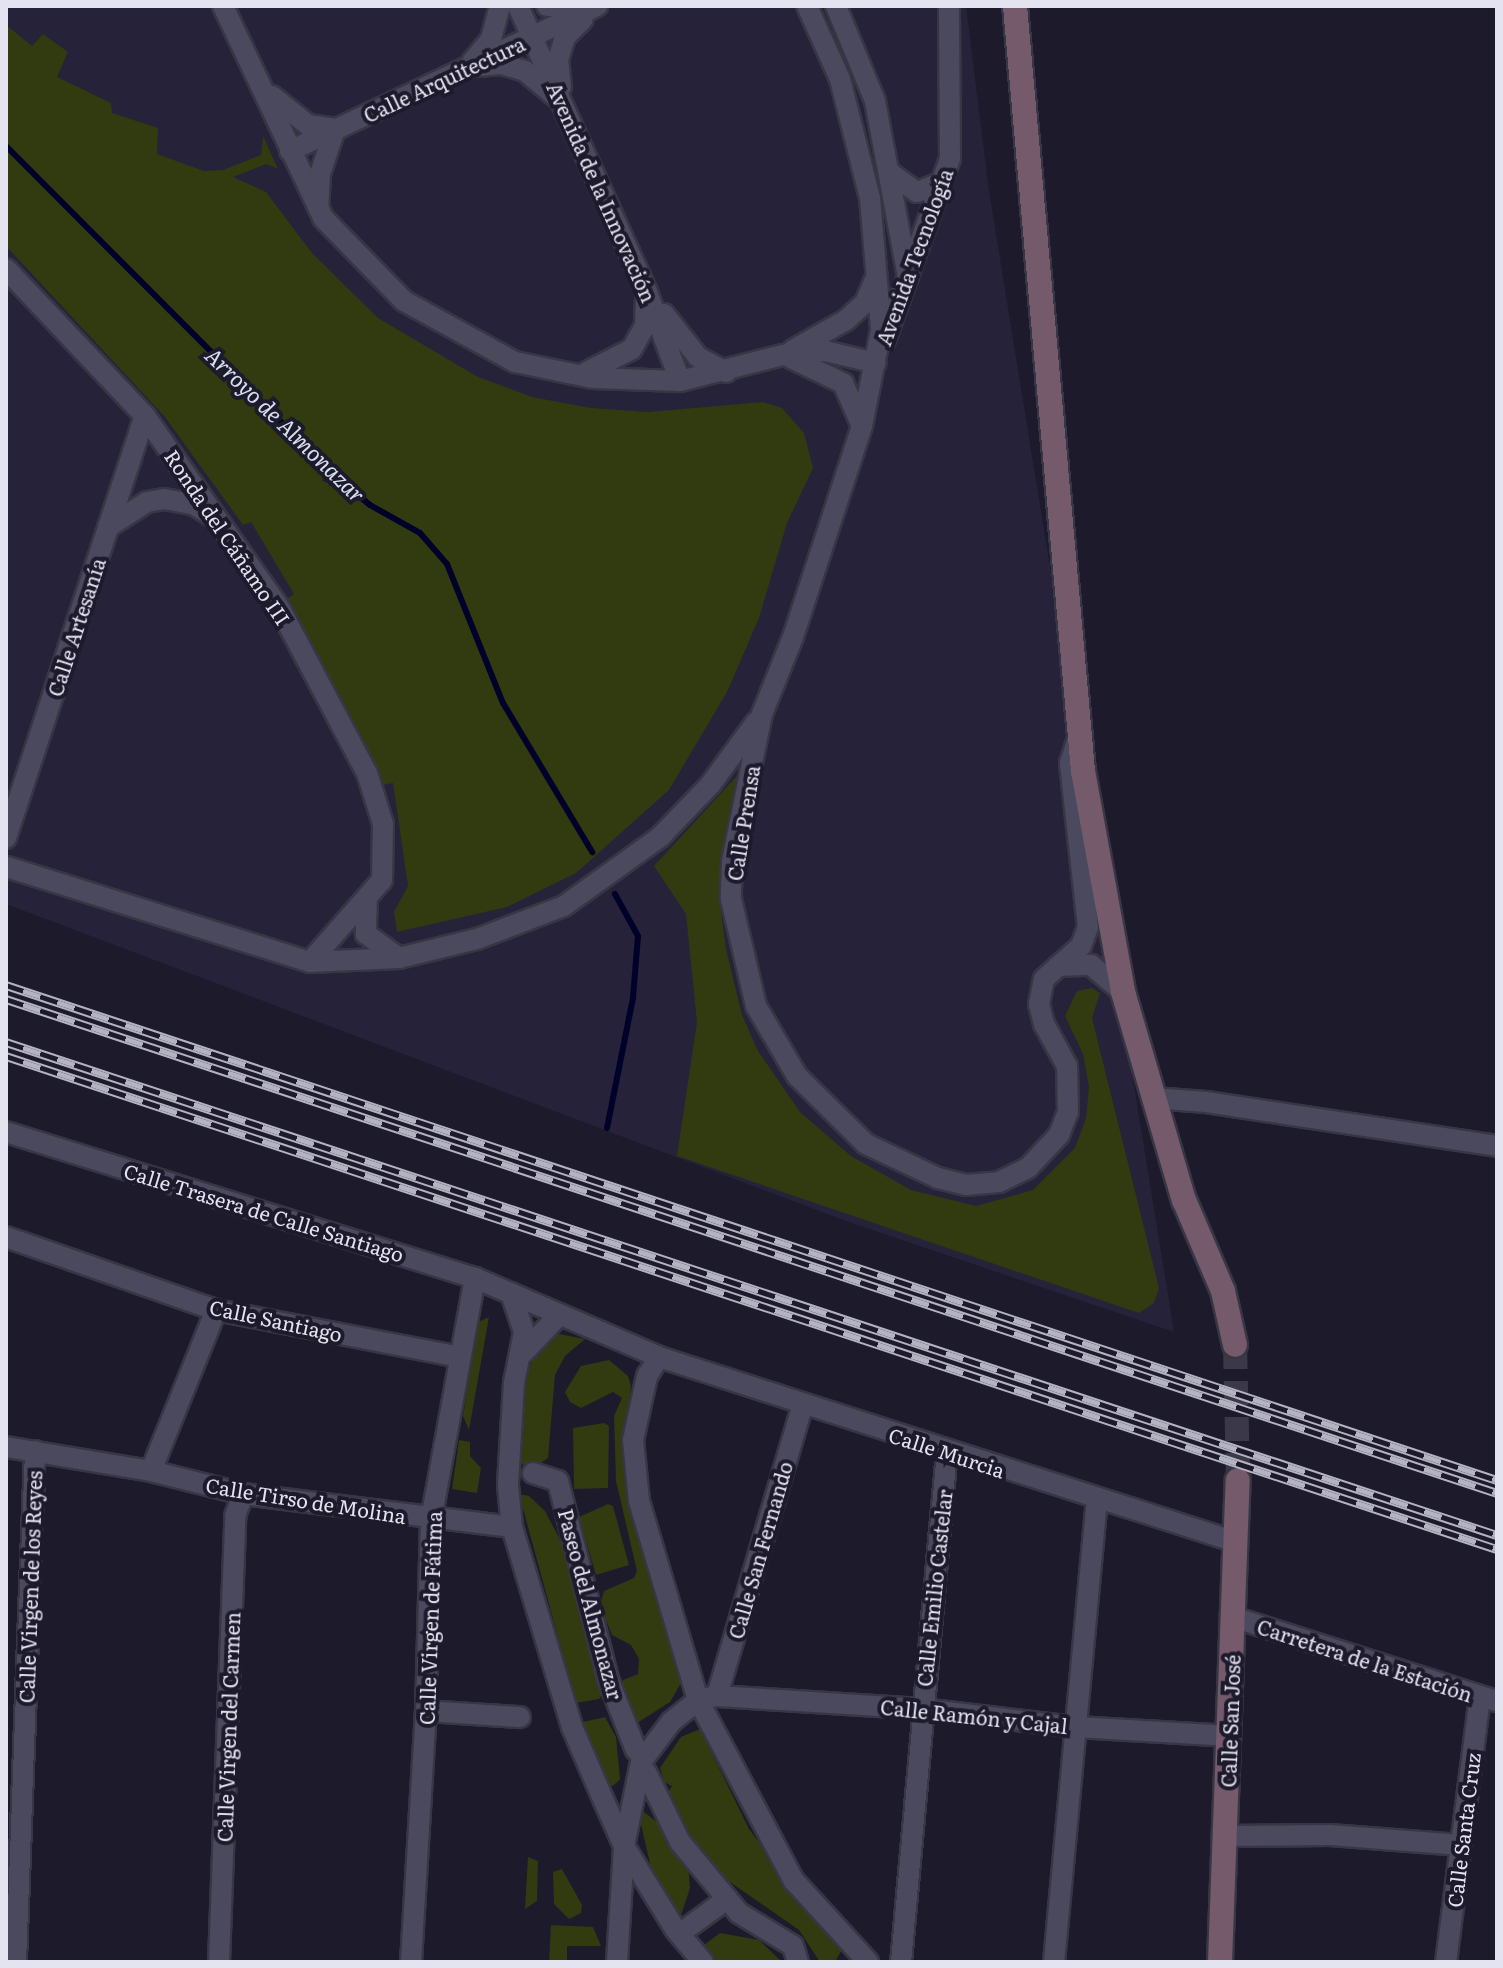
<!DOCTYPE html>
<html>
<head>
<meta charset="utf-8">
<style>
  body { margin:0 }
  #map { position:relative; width:1503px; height:1968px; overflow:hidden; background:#1d1a2c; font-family:Literata,serif }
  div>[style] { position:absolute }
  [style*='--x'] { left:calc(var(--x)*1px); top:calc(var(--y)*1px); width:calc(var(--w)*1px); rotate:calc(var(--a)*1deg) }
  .built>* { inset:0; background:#26223a }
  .green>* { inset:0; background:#323a10 }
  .stream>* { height:6px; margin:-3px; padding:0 3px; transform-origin:3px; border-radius:3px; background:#00012a }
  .secondary-tunnel>* { height:24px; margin-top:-12px; transform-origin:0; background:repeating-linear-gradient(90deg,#3b3849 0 24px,transparent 0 36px) }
  .roads { filter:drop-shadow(2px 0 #383644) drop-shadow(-2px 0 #383644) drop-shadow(0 2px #383644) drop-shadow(0 -2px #383644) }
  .street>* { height:20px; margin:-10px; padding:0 10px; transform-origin:10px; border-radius:10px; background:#4b495d }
  .secondary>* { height:24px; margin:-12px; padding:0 12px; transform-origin:12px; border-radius:12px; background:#745a6a }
  .rail>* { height:9px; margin-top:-4.5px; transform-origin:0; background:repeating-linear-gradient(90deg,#1d1a2c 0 18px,#b4b3c1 0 36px); box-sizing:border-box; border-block:2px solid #b4b3c1 }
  span { translate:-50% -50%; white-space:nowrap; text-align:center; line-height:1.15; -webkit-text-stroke:8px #1d1a2c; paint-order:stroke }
  .street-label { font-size:20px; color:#e4e3f0 }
  .water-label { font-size:22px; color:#d6e1f1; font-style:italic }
  .frame { position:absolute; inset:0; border:8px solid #e4e3f0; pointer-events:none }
</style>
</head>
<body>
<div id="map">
  <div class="built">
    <div style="clip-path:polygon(6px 6px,966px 6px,989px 191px,1174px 1332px,846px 1221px,6px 904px)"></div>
  </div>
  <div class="green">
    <div style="clip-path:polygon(6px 25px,32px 46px,43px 34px,68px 52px,57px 77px,111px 103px,112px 113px,158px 128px,157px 154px,204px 171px,223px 170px,261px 155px,263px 136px,278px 169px,266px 164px,233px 177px,266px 192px,312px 253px,378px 318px,478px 377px,532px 397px,591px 408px,648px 412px,763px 402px,782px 408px,804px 433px,813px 468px,787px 523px,759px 618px,727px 692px,669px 790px,576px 873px,507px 907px,397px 932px,394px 912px,408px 886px,393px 783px,383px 785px,288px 598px,294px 594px,251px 522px,243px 525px,165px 417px,6px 246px)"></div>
    <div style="clip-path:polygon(737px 776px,722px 852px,720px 905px,726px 949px,742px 1015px,758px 1051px,800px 1112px,851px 1156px,911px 1190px,976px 1206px,1033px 1190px,1075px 1148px,1086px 1118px,1089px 1087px,1083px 1054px,1065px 1016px,1077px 991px,1092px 988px,1100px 993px,1092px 1018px,1159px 1288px,1154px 1303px,1139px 1313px,677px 1156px,697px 1022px,686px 914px,654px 866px)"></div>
    <div style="clip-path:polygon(489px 1317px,469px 1430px,463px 1416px,478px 1322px)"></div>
    <div style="clip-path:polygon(559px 1334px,585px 1339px,565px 1356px,555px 1375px,548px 1458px,535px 1467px,516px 1463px,522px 1391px,530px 1365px,546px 1340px)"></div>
    <div style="clip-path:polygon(609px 1360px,628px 1376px,631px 1386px,624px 1448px,628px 1494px,681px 1683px,670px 1702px,634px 1725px,621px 1688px,623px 1680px,638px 1674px,639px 1659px,631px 1645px,612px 1635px,600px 1605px,604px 1591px,634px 1578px,637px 1571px,616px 1481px,614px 1416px,622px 1398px,613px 1392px,581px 1408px,570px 1402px,565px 1392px,581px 1366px)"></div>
    <div style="clip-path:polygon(604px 1423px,609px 1426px,608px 1488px,574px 1489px,573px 1428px)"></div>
    <div style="clip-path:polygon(459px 1440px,470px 1442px,470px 1456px,481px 1468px,477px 1493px,452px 1489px)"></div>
    <div style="clip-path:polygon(519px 1494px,529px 1496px,545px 1511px,567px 1553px,603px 1693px,599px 1699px,576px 1703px)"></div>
    <div style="clip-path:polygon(608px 1504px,613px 1506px,629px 1565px,596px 1575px,579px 1517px)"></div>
    <div style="clip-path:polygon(605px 1717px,616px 1737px,620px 1779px,613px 1786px,607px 1784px,583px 1722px)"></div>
    <div style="clip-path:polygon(700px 1729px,749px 1829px,841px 1951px,835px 1962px,820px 1962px,799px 1930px,717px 1873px,694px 1848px,667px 1794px,672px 1786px,664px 1782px,660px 1768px,681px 1737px)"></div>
    <div style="clip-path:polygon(637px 1807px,661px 1825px,688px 1864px,690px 1888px,681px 1915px,652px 1872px)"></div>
    <div style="clip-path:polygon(528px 1857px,538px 1861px,537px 1901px,525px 1909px)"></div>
    <div style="clip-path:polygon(562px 1869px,582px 1905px,581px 1913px,569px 1919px,554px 1904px,553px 1872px)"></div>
    <div style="clip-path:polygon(551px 1925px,593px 1927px,601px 1946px,567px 1946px,567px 1962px,549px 1962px)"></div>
    <div style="clip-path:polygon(720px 1933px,759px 1940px,782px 1962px,717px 1962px,704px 1945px)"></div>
  </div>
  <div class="stream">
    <div style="--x:6;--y:146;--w:463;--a:45.1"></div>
    <div style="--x:333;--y:474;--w:48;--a:40"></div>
    <div style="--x:370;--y:505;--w:57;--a:29.2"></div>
    <div style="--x:420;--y:533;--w:41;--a:48.9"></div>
    <div style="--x:447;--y:564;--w:150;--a:68.1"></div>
    <div style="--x:503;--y:703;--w:174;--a:59.1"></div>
    <div style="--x:607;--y:1128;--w:133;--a:-78.7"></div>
    <div style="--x:633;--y:998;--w:62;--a:-85.4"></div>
    <div style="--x:638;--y:936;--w:48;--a:-118.7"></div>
  </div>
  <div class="secondary-tunnel">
    <div style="--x:1235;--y:1345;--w:135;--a:88.7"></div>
  </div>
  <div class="roads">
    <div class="street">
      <div style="--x:223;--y:6;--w:234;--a:64.7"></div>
      <div style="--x:323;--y:218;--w:116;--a:45.7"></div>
      <div style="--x:404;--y:301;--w:127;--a:28.8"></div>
      <div style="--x:515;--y:362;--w:80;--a:11.6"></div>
      <div style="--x:593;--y:378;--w:87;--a:2"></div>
      <div style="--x:680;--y:381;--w:106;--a:-14.2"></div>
      <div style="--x:783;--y:355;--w:42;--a:-5.4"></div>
      <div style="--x:825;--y:351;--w:52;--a:13.2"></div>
      <div style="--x:518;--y:6;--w:314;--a:65.7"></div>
      <div style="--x:647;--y:292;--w:95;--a:69.7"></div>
      <div style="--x:547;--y:6;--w:39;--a:1"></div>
      <div style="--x:807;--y:6;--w:80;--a:65.7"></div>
      <div style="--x:840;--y:79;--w:123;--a:75.9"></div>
      <div style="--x:870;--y:198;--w:132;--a:85.2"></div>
      <div style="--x:881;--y:330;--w:98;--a:101.2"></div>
      <div style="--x:862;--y:426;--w:222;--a:108.1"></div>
      <div style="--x:793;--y:637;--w:83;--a:111.9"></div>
      <div style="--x:762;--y:714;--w:151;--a:101.5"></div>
      <div style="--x:732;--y:862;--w:37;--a:92"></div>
      <div style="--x:731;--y:899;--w:110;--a:76.8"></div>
      <div style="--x:756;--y:1006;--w:81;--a:59.6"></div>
      <div style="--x:797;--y:1076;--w:97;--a:44.6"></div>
      <div style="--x:866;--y:1144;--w:80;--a:25.3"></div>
      <div style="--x:938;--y:1178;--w:29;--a:14"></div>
      <div style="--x:966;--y:1185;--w:33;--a:-5"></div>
      <div style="--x:999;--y:1182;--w:32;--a:-26"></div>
      <div style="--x:1028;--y:1168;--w:45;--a:-46.8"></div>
      <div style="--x:1059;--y:1135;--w:25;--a:-69"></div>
      <div style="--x:1068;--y:1112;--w:46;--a:-91.2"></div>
      <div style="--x:1067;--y:1066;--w:48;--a:-118.7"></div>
      <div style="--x:1044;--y:1024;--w:21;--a:-104"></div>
      <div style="--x:1039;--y:1004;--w:25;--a:-79"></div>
      <div style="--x:1044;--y:979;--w:50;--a:-41.7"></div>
      <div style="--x:1081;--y:946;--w:20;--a:-70"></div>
      <div style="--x:1088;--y:927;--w:165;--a:-96.3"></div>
      <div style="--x:1070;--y:763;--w:26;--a:-72"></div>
      <div style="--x:836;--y:6;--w:103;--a:67.7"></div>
      <div style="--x:875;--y:101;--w:179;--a:79.4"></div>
      <div style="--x:472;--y:62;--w:30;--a:-50"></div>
      <div style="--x:491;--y:39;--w:34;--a:-75"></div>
      <div style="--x:479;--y:66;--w:22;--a:-5"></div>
      <div style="--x:501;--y:64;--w:25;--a:16"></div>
      <div style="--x:525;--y:71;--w:40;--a:40"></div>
      <div style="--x:561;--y:87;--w:27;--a:-96"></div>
      <div style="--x:558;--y:60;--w:24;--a:-73"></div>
      <div style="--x:565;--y:37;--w:25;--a:-45"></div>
      <div style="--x:272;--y:96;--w:46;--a:38.9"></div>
      <div style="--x:308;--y:125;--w:27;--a:8"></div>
      <div style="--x:335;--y:129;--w:47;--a:108.4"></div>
      <div style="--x:320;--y:174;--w:34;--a:93"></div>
      <div style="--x:290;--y:151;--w:340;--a:-25.3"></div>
      <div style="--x:889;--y:172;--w:34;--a:36"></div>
      <div style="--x:917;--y:192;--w:26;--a:-21"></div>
      <div style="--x:6;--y:269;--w:202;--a:46.6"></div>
      <div style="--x:145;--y:416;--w:236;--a:55"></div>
      <div style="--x:280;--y:609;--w:186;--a:62.1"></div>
      <div style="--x:367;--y:773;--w:53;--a:72.6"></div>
      <div style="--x:383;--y:824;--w:56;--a:91"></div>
      <div style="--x:382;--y:880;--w:109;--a:131.3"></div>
      <div style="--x:310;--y:962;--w:318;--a:-162.6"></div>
      <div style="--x:664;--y:314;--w:55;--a:51.7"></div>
      <div style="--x:698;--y:357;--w:32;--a:28"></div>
      <div style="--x:885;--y:340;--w:193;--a:-70.3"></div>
      <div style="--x:950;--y:158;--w:152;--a:-90.4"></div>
      <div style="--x:793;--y:350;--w:61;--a:-29.5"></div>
      <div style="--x:846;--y:320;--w:25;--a:-42"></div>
      <div style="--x:865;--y:303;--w:25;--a:-67"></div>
      <div style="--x:791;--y:358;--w:58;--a:25.7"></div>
      <div style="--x:843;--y:383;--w:45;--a:66.3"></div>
      <div style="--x:583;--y:374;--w:55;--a:-27"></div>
      <div style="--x:632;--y:349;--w:26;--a:-61"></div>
      <div style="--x:645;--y:326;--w:26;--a:-88"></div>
      <div style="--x:108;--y:527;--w:46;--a:-32.7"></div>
      <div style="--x:147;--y:502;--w:17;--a:-10"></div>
      <div style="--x:164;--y:499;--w:29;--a:10"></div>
      <div style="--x:193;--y:504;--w:22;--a:32"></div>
      <div style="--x:6;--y:838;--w:444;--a:-71.8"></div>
      <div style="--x:367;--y:898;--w:36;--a:92"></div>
      <div style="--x:366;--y:934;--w:41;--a:36"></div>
      <div style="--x:310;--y:962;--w:89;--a:-2.6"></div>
      <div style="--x:399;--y:958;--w:80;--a:-13.7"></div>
      <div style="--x:477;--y:939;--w:93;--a:-20.8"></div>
      <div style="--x:564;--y:906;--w:118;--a:-35.7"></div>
      <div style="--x:660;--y:837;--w:72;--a:-46.1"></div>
      <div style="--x:710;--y:785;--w:79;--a:-53.7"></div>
      <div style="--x:1058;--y:966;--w:33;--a:-2"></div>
      <div style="--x:1091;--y:965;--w:42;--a:40.2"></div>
      <div style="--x:1153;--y:1098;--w:53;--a:4.3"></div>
      <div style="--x:1206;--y:1102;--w:294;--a:8.6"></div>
      <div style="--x:6;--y:1132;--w:491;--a:17.3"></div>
      <div style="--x:475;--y:1278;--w:200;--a:23.2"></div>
      <div style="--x:659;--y:1357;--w:606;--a:17.78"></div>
      <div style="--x:6;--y:1237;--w:222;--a:19.2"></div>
      <div style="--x:216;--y:1310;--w:248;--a:10.9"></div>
      <div style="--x:511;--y:1293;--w:41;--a:71.6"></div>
      <div style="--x:524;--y:1332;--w:52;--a:101.1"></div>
      <div style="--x:514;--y:1383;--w:102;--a:93.4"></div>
      <div style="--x:508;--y:1485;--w:42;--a:84.6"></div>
      <div style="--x:512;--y:1527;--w:209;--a:73.3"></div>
      <div style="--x:572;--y:1727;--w:78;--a:66.7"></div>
      <div style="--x:603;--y:1799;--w:51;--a:65.9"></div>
      <div style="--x:624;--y:1846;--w:97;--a:58.4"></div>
      <div style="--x:675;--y:1929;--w:43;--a:49.7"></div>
      <div style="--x:524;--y:1352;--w:52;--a:-46.5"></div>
      <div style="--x:659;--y:1357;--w:22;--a:122"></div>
      <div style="--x:647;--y:1376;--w:66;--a:102.3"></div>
      <div style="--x:633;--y:1440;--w:61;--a:84.4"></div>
      <div style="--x:639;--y:1501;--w:208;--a:73.5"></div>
      <div style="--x:698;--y:1700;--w:205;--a:62.1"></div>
      <div style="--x:794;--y:1881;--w:110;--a:47.6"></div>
      <div style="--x:6;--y:1447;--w:147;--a:9.4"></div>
      <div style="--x:151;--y:1471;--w:95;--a:14"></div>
      <div style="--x:243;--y:1494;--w:271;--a:7"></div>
      <div style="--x:151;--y:1471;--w:174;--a:-68"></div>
      <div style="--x:533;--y:1473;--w:26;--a:18"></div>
      <div style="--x:558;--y:1481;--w:204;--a:75.8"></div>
      <div style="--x:608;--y:1679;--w:76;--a:68.5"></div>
      <div style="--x:1233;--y:1617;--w:277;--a:17.7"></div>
      <div style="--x:717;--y:1696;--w:305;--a:-73.6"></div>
      <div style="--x:426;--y:1711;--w:94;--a:3.7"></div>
      <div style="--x:646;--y:1772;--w:78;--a:64.1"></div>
      <div style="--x:680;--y:1842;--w:92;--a:50.3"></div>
      <div style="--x:739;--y:1913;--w:63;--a:31.4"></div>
      <div style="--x:793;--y:1946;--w:17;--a:73"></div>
      <div style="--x:1226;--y:1836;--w:104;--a:-0.6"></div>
      <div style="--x:1330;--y:1835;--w:131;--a:4.4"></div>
      <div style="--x:690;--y:1926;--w:46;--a:-36.1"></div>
      <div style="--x:16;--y:1962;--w:511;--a:-87.87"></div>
      <div style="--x:219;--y:1962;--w:446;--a:-87.9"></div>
      <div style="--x:235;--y:1516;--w:23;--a:-70"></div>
      <div style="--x:411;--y:1962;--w:251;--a:-86.6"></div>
      <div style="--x:426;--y:1711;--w:191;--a:-88.5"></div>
      <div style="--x:431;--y:1520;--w:246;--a:-79.7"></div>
      <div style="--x:617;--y:1962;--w:116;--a:-86.5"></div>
      <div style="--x:624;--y:1846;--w:86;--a:-78.6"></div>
      <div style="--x:641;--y:1762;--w:50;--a:-53.1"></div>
      <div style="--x:671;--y:1722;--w:35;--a:-39"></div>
      <div style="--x:698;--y:1700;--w:19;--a:-12"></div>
      <div style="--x:717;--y:1696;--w:205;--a:3.6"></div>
      <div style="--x:922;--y:1709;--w:155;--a:6.7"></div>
      <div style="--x:1076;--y:1727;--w:154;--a:3.3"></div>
      <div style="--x:901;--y:1962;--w:512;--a:-84.85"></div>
      <div style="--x:1054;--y:1962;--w:463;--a:-84.7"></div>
      <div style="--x:1446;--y:1962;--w:267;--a:-82.7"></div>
    </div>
    <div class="secondary">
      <div style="--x:1015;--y:6;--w:768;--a:84.92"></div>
      <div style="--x:1083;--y:771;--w:225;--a:79.7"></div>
      <div style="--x:1123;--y:992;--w:217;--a:73.7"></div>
      <div style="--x:1184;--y:1200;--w:99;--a:66.8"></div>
      <div style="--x:1223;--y:1291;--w:55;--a:77.5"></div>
      <div style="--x:1220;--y:1962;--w:482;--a:-87.9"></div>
    </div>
  </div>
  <div class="rail">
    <div style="--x:6;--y:985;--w:1571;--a:18.37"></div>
    <div style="--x:6;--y:999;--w:1571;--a:18.33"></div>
    <div style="--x:6;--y:1042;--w:1570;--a:18.3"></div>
    <div style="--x:6;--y:1056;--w:1570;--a:18.3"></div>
  </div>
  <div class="street-label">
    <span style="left:444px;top:79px;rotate:-25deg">Calle Arquitectura</span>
    <span style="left:602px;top:192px;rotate:66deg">Avenida de la Innovación</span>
    <span style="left:914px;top:257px;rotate:-70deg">Avenida Tecnología</span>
    <span style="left:228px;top:537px;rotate:56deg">Ronda del Cáñamo III</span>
    <span style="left:76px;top:627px;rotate:-72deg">Calle Artesanía</span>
    <span style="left:743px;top:823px;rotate:-81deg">Calle Prensa</span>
    <span style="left:264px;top:1212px;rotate:17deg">Calle Trasera de Calle Santiago</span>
    <span style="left:276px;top:1320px;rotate:12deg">Calle Santiago</span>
    <span style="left:947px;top:1452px;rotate:18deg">Calle Murcia</span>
    <span style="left:306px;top:1500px;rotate:9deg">Calle Tirso de Molina</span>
    <span style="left:760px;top:1550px;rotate:-74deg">Calle San Fernando</span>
    <span style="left:30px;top:1587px;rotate:-88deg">Calle Virgen de los Reyes</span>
    <span style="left:934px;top:1588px;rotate:-84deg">Calle Emilio Castelar</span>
    <span style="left:591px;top:1604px;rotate:75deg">Paseo del Almonazar</span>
    <span style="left:430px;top:1618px;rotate:-88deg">Calle Virgen de Fátima</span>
    <span style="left:1365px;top:1660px;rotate:18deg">Carretera de la Estación</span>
    <span style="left:974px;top:1716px;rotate:6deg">Calle Ramón y Cajal</span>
    <span style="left:1230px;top:1721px;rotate:-88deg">Calle San José</span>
    <span style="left:228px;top:1727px;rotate:-88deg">Calle Virgen del Carmen</span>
    <span style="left:1463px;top:1830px;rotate:-83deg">Calle Santa Cruz</span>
  </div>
  <div class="water-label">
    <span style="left:286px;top:424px;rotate:44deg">Arroyo de Almonazar</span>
  </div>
  <div class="frame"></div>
</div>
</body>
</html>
